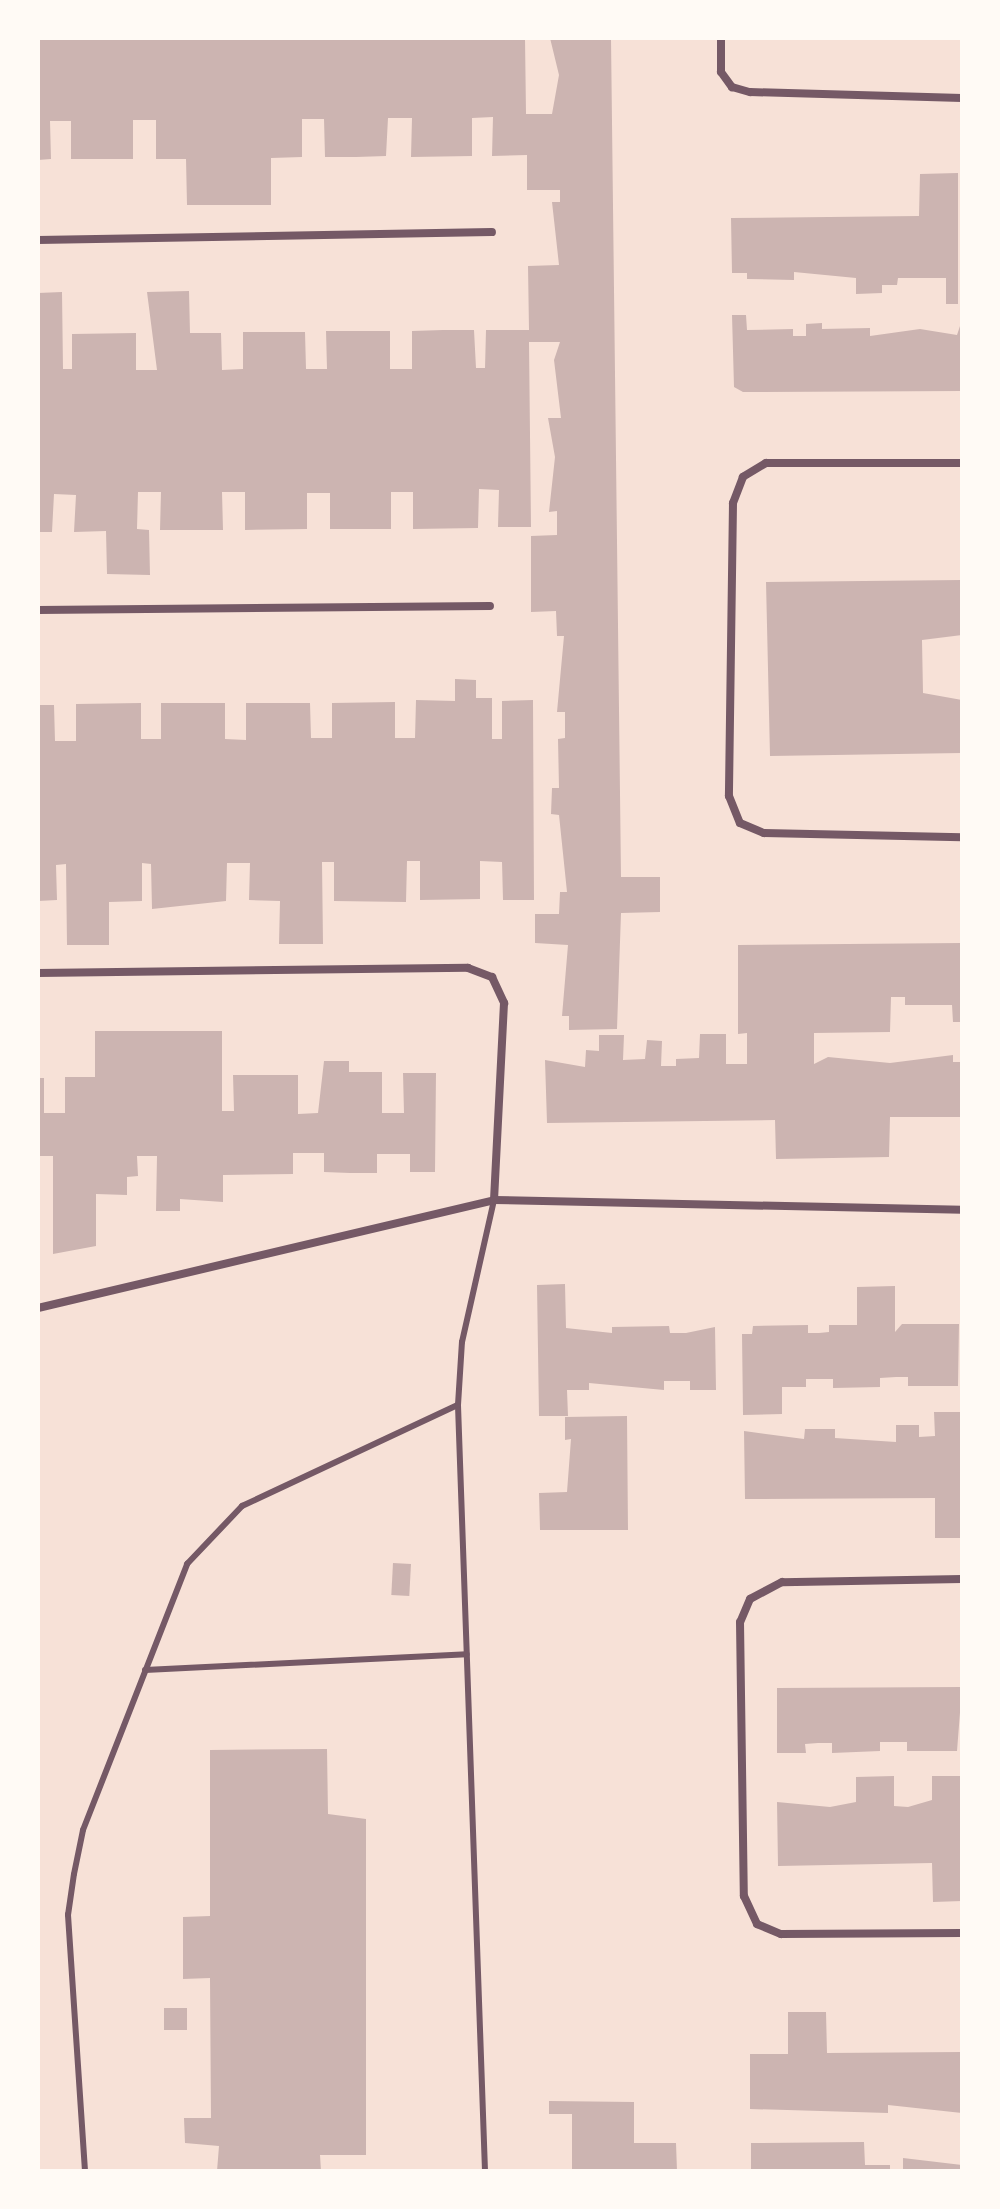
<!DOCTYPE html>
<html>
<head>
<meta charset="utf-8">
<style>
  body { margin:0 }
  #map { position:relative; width:1000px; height:2209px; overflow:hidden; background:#f7e1d7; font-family:"Space Grotesk",sans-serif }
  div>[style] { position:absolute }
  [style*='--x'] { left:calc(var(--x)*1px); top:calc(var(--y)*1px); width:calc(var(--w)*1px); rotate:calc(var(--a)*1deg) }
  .building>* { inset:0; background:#ccb4b1; transform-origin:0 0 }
  .service>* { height:6px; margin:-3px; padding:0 3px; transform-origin:3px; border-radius:3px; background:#755966 }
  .minor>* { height:8px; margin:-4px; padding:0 4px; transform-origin:4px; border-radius:4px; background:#755966 }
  span { translate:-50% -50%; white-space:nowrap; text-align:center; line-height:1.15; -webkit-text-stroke:6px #fffaf5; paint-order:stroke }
  .frame { position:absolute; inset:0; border:40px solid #fffaf5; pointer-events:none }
</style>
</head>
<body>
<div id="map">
  <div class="building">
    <div style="clip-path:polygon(38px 38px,525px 38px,526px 114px,552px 114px,559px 75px,550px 38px,611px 38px,621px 877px,660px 877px,660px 912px,621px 913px,617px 1029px,569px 1030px,569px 1016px,562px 1016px,568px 945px,535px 943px,535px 914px,559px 914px,560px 892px,567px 892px,559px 815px,551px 814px,552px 788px,559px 788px,558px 739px,565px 738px,565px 712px,557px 712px,564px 636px,557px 636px,556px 611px,531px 612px,531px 536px,557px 535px,557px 511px,549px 512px,555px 457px,548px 418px,561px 418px,554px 360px,560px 342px,529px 342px,531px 527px,498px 527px,499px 490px,479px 489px,478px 528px,413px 529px,413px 492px,391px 492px,391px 529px,330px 529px,330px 493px,307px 493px,307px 529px,245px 530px,245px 492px,222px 492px,223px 530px,160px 530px,161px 492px,138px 492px,137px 529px,149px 530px,150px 575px,107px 574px,106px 531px,74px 532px,76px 495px,54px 494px,52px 532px,38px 532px,38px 293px,62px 292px,63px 369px,72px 369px,72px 334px,136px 333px,136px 370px,157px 370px,147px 292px,189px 291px,190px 333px,221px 333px,222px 370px,243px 369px,243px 332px,305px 332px,306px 369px,327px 369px,326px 331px,390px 331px,390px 369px,412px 369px,412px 331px,443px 330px,474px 330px,476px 368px,485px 368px,486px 330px,529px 330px,528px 266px,559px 265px,552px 202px,560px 202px,560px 190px,527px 190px,527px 155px,492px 156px,493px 117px,472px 118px,472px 156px,411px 157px,412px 118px,388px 118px,386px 156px,356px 157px,325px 157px,324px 119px,302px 119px,302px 157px,271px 158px,271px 205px,187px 205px,186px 159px,156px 159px,156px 120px,133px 120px,133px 159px,71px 159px,71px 121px,50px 121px,51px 159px,38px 160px)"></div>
    <div style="clip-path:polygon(958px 173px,958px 304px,946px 304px,946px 278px,898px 278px,897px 285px,882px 285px,882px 293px,856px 294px,856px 278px,794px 272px,794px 280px,747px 279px,747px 273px,732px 273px,731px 218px,919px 216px,920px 174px)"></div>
    <div style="clip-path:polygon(732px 315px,746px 315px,747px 330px,793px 329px,793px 336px,806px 336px,806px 324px,822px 323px,822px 329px,870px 328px,870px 336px,920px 329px,957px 335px,962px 320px,962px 391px,743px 392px,734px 387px)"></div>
    <div style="clip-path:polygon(962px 580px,962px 635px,922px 640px,923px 693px,962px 700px,962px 753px,770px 756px,766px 582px)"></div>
    <div style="clip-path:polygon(455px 679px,476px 680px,476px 698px,492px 698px,492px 739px,502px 739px,502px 701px,533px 700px,534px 900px,503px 900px,502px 862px,480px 861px,480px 899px,420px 900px,420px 861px,407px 861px,406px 902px,334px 901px,334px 862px,322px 862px,323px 944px,279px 944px,280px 901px,249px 900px,250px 863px,227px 863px,226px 901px,152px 909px,151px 864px,142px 863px,142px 901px,109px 902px,109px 945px,67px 945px,66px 864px,56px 865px,57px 900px,38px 901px,38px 705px,54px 705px,55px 741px,76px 741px,76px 704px,141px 703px,141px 739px,161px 739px,161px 703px,225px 703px,225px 739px,246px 740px,246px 703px,310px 703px,311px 738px,332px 738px,332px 703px,395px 702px,395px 738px,415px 738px,416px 700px,455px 701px)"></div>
    <div style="clip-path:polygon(962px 943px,962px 1022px,953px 1022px,952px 1005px,905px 1005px,905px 997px,891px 997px,890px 1032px,814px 1033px,814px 1064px,828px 1057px,890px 1063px,953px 1055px,953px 1062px,962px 1062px,962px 1117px,890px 1117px,889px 1157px,776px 1159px,775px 1120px,547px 1123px,545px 1060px,585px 1067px,586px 1050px,599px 1051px,599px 1035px,624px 1035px,623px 1060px,645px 1059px,647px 1040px,662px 1041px,661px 1066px,676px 1066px,676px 1059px,699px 1058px,700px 1034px,726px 1034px,726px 1064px,747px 1064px,747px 1033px,738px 1034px,738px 945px)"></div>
    <div style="clip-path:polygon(95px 1031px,222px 1031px,222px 1111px,234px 1111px,233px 1075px,298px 1075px,298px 1114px,318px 1113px,324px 1061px,349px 1061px,349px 1072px,382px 1072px,382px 1113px,404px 1113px,403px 1073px,436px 1073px,435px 1172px,410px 1172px,410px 1154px,377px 1154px,377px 1173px,350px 1173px,324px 1172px,324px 1153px,293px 1153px,293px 1174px,223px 1175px,223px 1202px,180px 1199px,180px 1211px,156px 1211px,157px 1156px,137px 1156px,138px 1176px,127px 1177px,127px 1195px,96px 1194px,96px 1246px,53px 1254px,53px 1156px,38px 1156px,38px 1078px,44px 1078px,44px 1113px,65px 1113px,65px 1077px,95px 1077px)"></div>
    <div style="clip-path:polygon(565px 1284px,566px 1328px,612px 1333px,612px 1327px,669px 1326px,670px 1333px,686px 1333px,715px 1327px,716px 1390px,690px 1390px,690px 1381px,664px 1381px,664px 1390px,589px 1383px,589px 1390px,567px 1390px,568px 1416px,539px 1416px,537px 1285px)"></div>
    <div style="clip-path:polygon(895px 1286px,895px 1332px,902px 1324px,959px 1324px,958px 1386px,908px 1386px,908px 1377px,896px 1377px,880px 1378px,880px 1387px,833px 1388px,833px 1379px,806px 1379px,806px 1387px,782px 1387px,782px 1414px,743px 1415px,742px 1334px,752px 1334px,753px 1326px,808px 1325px,808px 1333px,819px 1333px,829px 1332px,829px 1325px,857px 1325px,857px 1287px)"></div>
    <div style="clip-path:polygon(934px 1412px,962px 1412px,962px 1538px,935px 1538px,935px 1498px,745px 1499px,744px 1431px,804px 1439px,805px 1429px,835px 1429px,835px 1438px,896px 1442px,896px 1425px,919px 1425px,919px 1437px,935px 1436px)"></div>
    <div style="clip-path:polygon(627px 1416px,628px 1530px,540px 1530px,539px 1493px,567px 1492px,571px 1439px,565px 1440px,565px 1417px)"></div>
    <div style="left:393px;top:1563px;width:18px;height:32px;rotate:3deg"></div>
    <div style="clip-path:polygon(962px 1687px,957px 1751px,907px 1751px,907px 1742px,880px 1742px,880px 1751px,832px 1753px,832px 1743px,818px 1743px,805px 1744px,806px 1753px,777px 1753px,777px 1688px)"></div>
    <div style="clip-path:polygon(327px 1749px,328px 1814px,366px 1819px,366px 2155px,320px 2155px,321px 2171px,217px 2171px,219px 2146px,185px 2143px,184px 2118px,211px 2118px,210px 1978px,183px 1979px,183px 1917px,210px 1916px,210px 1750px)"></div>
    <div style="clip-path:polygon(894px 1776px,894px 1806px,908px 1807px,932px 1800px,932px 1776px,962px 1776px,962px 1901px,933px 1902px,932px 1863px,778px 1866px,777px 1802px,830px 1807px,856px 1802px,856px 1777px)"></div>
    <div style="left:164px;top:2008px;width:23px;height:22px"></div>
    <div style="clip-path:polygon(788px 2012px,826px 2012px,827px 2053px,962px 2052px,962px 2113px,888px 2105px,888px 2113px,750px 2109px,750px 2054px,788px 2054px)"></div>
    <div style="clip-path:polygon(549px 2101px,634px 2102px,634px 2143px,676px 2143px,677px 2171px,572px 2169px,572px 2114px,549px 2114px)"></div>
    <div style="clip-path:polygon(864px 2142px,865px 2165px,890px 2165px,890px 2171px,751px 2171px,751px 2143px)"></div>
    <div style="clip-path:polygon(903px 2158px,962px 2165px,962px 2171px,903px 2171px)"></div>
  </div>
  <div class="service">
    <div style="--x:145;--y:1670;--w:322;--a:-2.8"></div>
    <div style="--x:85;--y:2171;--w:257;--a:-93.8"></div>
    <div style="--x:68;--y:1915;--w:41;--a:-81.7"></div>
    <div style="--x:74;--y:1874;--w:45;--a:-78.4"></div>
    <div style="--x:83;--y:1830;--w:286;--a:-68.6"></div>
    <div style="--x:187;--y:1564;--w:80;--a:-46.5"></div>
    <div style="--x:242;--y:1506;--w:238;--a:-25.1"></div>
    <div style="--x:485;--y:2171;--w:766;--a:-92.02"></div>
    <div style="--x:458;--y:1405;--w:63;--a:-86.4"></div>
    <div style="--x:462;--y:1342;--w:146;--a:-77.3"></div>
  </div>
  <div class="minor">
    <div style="--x:721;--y:38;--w:34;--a:90"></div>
    <div style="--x:721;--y:72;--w:19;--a:54"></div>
    <div style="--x:732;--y:87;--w:19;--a:16"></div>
    <div style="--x:750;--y:92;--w:212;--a:1.6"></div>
    <div style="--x:38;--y:240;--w:454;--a:-1"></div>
    <div style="--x:962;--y:463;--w:196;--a:180"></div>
    <div style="--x:766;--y:463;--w:27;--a:149"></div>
    <div style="--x:743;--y:477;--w:28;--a:111"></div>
    <div style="--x:733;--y:503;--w:293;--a:90.8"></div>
    <div style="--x:729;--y:796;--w:29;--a:68"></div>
    <div style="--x:740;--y:823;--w:26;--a:23"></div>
    <div style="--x:764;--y:833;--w:198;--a:1.2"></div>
    <div style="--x:38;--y:610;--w:452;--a:-0.5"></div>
    <div style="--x:38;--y:973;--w:430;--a:-0.7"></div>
    <div style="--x:468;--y:968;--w:26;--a:21"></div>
    <div style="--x:492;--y:977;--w:29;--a:65"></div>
    <div style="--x:504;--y:1003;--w:197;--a:92.9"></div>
    <div style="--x:38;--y:1308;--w:469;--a:-13.3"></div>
    <div style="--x:494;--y:1200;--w:468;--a:1.2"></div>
    <div style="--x:962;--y:1579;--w:180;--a:179"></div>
    <div style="--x:782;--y:1582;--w:36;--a:152"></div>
    <div style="--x:750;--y:1599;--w:25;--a:113"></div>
    <div style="--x:740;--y:1622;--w:274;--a:89.2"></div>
    <div style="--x:744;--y:1896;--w:31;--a:65"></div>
    <div style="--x:757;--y:1924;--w:26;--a:23"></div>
    <div style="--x:781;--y:1934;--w:181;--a:-0.3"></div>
  </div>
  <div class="frame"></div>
</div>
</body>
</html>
